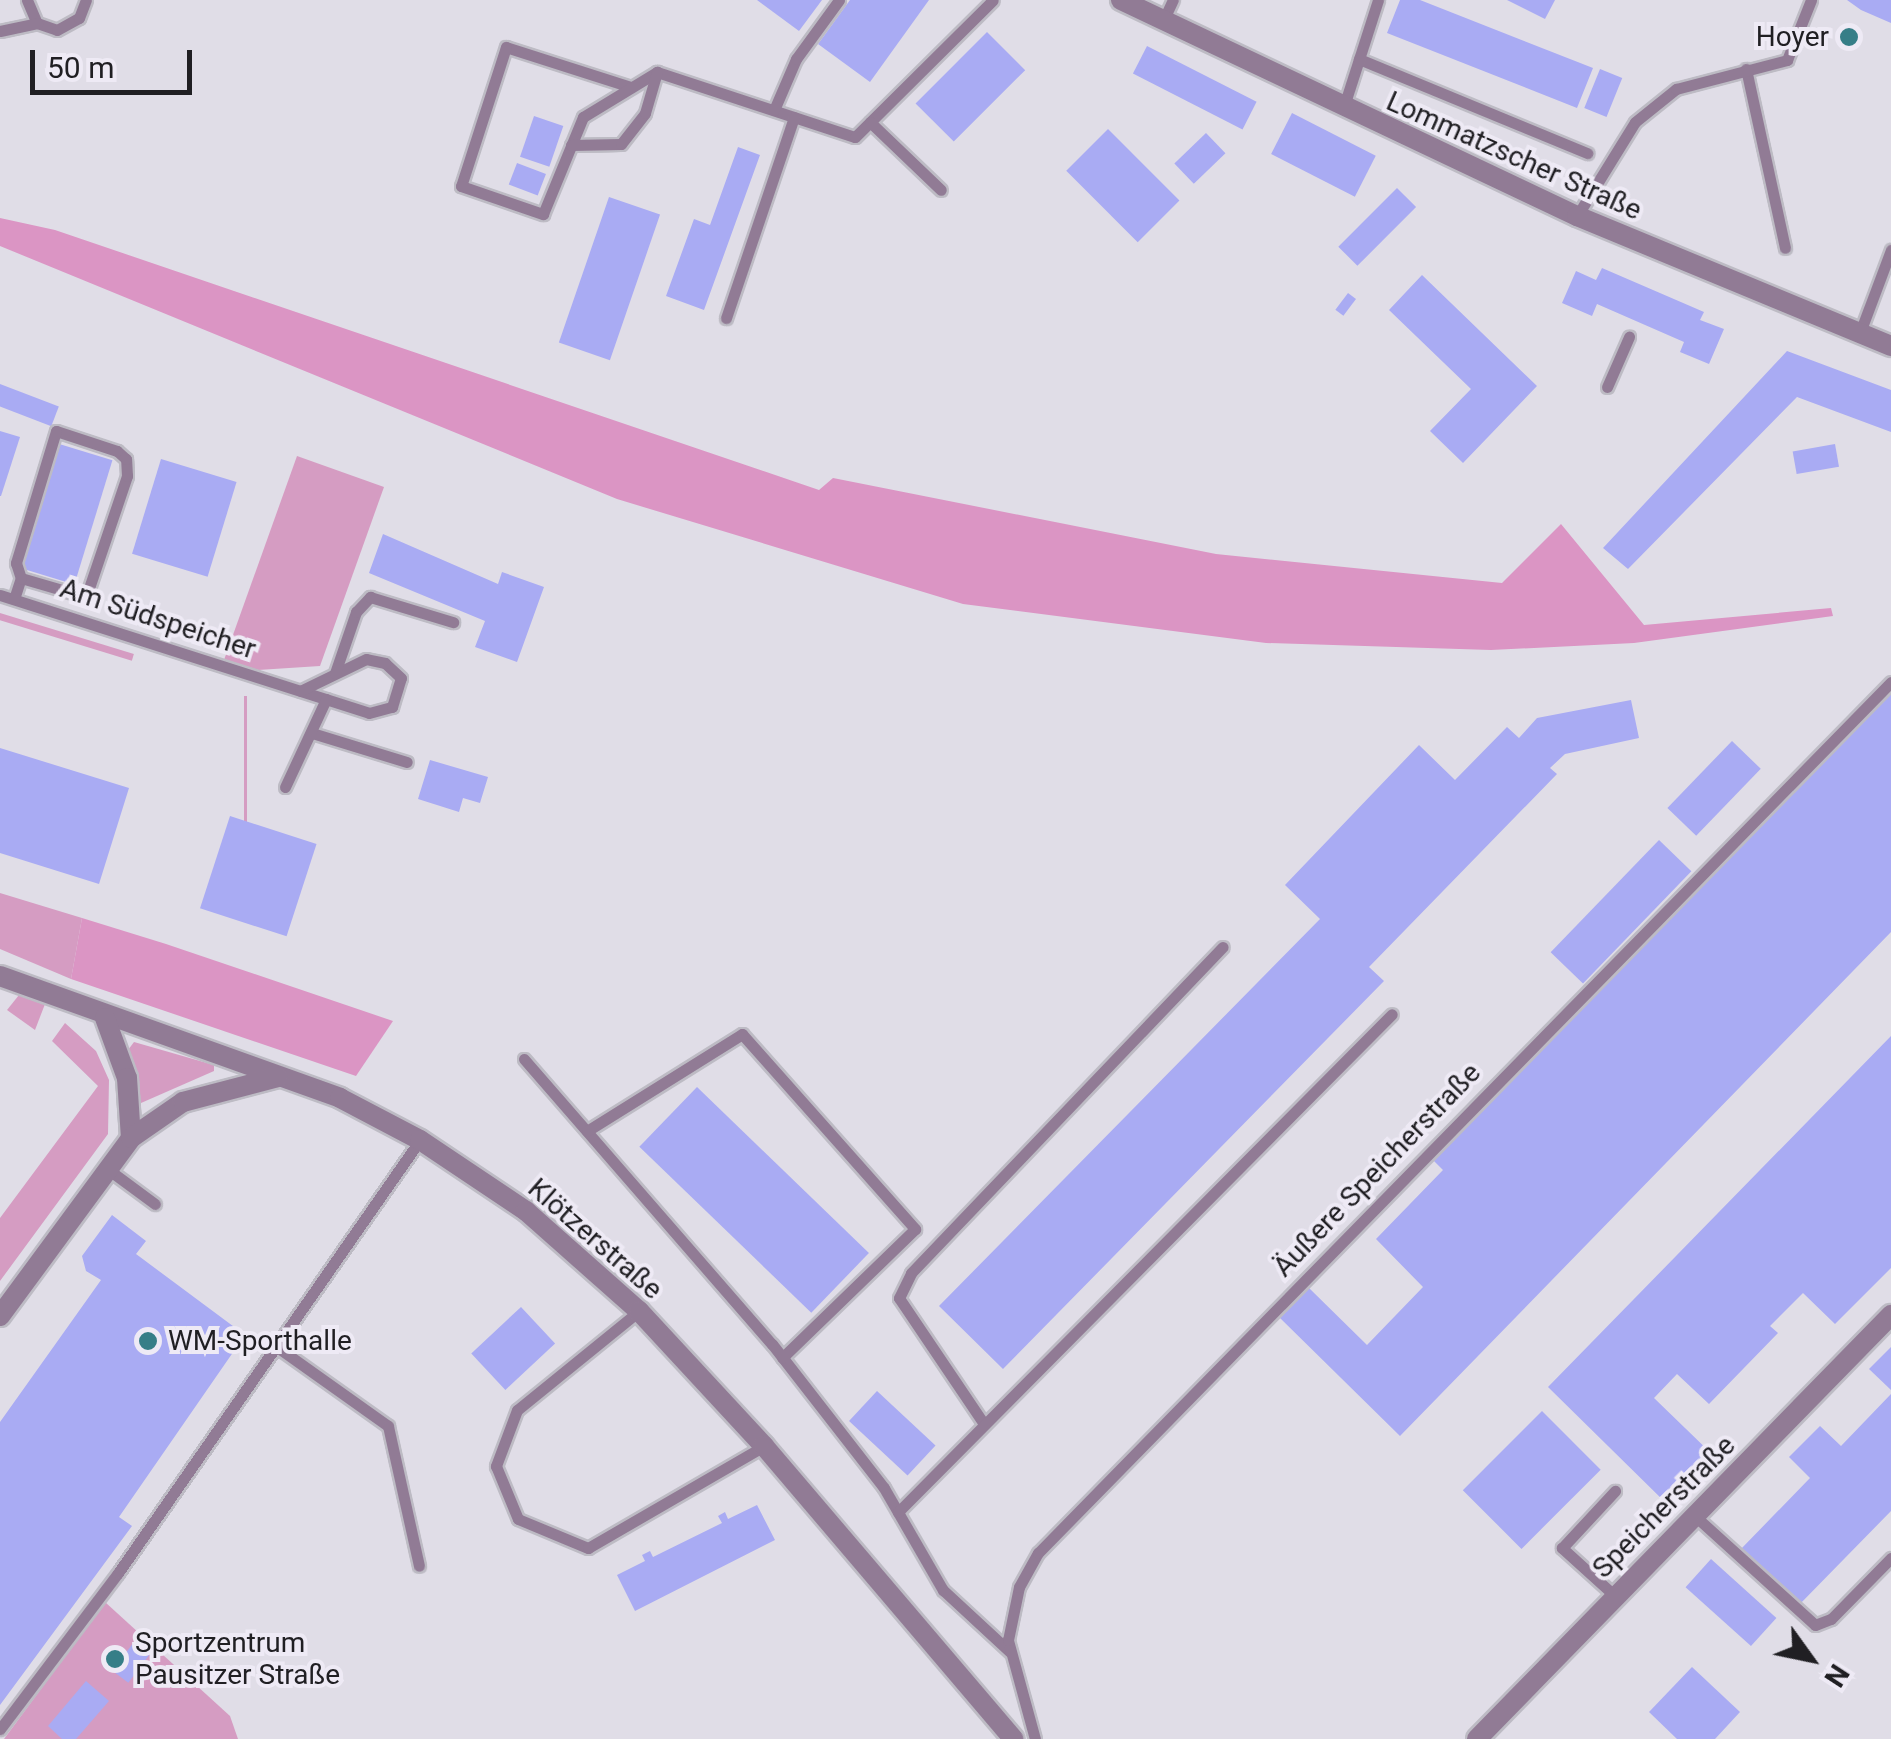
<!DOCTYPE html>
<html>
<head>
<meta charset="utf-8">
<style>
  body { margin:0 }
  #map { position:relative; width:1891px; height:1739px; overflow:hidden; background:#e0dde7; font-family:Roboto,sans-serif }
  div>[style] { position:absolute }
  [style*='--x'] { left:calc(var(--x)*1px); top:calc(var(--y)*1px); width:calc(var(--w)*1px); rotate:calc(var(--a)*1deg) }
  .green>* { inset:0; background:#d59cc2; transform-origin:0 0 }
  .forest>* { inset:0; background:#db95c4 }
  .building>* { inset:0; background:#a9abf3; transform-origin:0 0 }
  .roads { filter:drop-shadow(2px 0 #bdbbc4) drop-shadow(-2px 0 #bdbbc4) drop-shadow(0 2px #bdbbc4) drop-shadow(0 -2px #bdbbc4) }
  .lane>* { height:11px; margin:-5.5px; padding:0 5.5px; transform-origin:5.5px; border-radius:5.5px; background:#917b95 }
  .street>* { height:20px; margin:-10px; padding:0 10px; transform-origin:10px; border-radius:10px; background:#917b95 }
  .dots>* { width:28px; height:28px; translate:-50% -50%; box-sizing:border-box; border:5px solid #eeeaf5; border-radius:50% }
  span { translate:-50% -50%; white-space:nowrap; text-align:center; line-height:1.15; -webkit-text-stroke:8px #eeeaf5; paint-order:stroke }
  .poi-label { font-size:28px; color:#201f23 }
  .right { translate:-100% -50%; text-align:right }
  .left { translate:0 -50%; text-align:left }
  .street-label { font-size:28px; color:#201f23 }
  .north { position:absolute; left:1761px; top:1609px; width:100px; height:100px; -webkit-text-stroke:8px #eeeaf5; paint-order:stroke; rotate:123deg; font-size:28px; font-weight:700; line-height:40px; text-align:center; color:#201f23 }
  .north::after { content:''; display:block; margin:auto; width:35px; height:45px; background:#201f23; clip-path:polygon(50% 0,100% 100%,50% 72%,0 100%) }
  .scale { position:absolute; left:30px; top:50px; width:162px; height:45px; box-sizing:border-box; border:5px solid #201f23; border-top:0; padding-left:12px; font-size:30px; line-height:35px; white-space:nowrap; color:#201f23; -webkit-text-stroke:8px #eeeaf5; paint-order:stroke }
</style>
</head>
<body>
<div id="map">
  <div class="green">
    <div style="clip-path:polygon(297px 456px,384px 487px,320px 666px,258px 670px,224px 660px)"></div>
    <div style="left:0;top:613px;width:140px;height:7px;rotate:17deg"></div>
    <div style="left:244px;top:696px;width:3px;height:144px"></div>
    <div style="clip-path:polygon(0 893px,82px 918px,71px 979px,0 949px)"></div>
    <div style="clip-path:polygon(19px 995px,45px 1004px,35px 1030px,7px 1010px)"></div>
    <div style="clip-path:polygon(65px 1023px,96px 1051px,109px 1080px,108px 1134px,0 1281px,0 1218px,98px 1086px,52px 1041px)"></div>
    <div style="clip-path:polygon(134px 1042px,214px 1065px,214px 1071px,141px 1103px,128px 1050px)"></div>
    <div style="clip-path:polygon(105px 1602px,230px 1716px,238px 1739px,4px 1739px)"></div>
  </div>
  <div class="forest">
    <div style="clip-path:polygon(0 218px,55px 230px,819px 490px,833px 478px,1216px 554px,1502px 583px,1561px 524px,1644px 625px,1831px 608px,1833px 616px,1634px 643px,1491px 650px,1266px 643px,963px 604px,617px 499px,0 246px)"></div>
    <div style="clip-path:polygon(82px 918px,166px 944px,393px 1021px,356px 1076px,71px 979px)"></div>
  </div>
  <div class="building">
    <div style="clip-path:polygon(757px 0,822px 0,799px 31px)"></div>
    <div style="clip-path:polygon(850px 0,929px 0,870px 82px,818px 44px)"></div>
    <div style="clip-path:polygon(1400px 0,1420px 0,1593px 68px,1577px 108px,1387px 33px)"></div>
    <div style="clip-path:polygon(1507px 0,1555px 0,1545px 19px)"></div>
    <div style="clip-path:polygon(1847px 0,1891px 0,1891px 23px,1861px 10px)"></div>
    <div style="left:987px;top:32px;width:54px;height:101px;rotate:45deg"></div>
    <div style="left:1147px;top:46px;width:123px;height:31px;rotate:27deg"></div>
    <div style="left:1600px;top:69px;width:24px;height:42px;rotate:22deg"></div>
    <div style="left:1292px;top:113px;width:94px;height:46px;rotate:27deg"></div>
    <div style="left:534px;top:116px;width:31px;height:43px;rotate:19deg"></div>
    <div style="left:1108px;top:129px;width:101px;height:59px;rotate:45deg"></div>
    <div style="left:1206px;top:133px;width:28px;height:44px;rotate:46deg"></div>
    <div style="clip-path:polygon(738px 147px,760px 155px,704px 310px,666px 296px,694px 219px,710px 225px)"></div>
    <div style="left:517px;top:163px;width:31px;height:23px;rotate:21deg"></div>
    <div style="left:1397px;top:188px;width:27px;height:83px;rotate:45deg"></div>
    <div style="left:609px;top:197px;width:54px;height:154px;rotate:19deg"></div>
    <div style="clip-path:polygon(1602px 268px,1704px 312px,1700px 320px,1724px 329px,1709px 364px,1680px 352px,1684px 342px,1597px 304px,1592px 316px,1562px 303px,1576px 271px,1596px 280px)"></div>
    <div style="clip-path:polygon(1422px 275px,1537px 386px,1463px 463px,1430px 431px,1471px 389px,1389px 310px)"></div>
    <div style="left:1348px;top:293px;width:10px;height:21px;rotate:37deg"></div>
    <div style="clip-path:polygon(1787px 351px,1891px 390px,1891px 432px,1797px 397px,1628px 569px,1603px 548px)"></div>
    <div style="left:0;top:384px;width:63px;height:21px;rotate:21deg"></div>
    <div style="clip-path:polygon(0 431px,20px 437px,1px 496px,0 496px)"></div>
    <div style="left:56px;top:443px;width:59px;height:130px;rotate:17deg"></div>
    <div style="left:1835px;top:444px;width:23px;height:43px;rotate:80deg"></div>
    <div style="left:161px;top:459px;width:79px;height:99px;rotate:17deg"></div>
    <div style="clip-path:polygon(383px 534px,498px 584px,502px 572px,544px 587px,517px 662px,475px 647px,485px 621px,369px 573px)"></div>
    <div style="clip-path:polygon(1891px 691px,1891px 932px,1400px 1436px,1280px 1318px,1309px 1288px,1367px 1345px,1423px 1287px,1376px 1239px,1443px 1170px,1433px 1160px)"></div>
    <div style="clip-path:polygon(1631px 700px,1639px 738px,1565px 754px,1550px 768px,1557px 774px,1369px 967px,1384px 981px,1003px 1369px,939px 1306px,1320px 919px,1285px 885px,1419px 745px,1455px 780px,1507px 727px,1519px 738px,1537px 718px)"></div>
    <div style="left:1732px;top:741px;width:40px;height:93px;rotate:44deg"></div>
    <div style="clip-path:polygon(0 748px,129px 788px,99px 884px,0 853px)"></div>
    <div style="clip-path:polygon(430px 760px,488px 777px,480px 803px,463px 798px,459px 812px,418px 799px)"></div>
    <div style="left:230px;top:816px;width:91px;height:97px;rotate:18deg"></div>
    <div style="left:1659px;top:840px;width:45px;height:156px;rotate:44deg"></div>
    <div style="clip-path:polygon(1891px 1036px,1891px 1268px,1835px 1324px,1803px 1293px,1770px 1326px,1778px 1333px,1709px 1404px,1677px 1374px,1654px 1398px,1716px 1458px,1669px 1506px,1548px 1387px)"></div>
    <div style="left:697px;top:1087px;width:239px;height:83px;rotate:44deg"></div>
    <div style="clip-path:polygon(112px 1215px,146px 1241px,136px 1254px,245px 1335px,119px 1517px,132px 1526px,0 1705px,0 1422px,101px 1280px,86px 1271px,82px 1256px)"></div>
    <div style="left:521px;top:1307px;width:50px;height:68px;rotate:47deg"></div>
    <div style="clip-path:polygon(1891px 1347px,1891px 1390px,1869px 1369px)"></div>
    <div style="left:877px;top:1391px;width:80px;height:41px;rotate:43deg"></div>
    <div style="clip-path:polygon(1891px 1394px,1891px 1511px,1798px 1606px,1740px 1550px,1810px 1478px,1789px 1457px,1820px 1426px,1841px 1446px)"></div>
    <div style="left:1542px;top:1411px;width:83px;height:112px;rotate:45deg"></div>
    <div style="clip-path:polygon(757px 1505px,775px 1540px,635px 1611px,617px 1575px,645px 1561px,642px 1555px,650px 1551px,653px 1557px,722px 1523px,718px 1516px,725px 1512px,728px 1519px)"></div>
    <div style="left:1711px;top:1559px;width:88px;height:38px;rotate:42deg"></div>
    <div style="left:140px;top:1634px;width:20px;height:46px;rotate:37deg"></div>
    <div style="clip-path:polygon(1692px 1667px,1740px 1712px,1715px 1739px,1677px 1739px,1649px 1712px)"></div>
    <div style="clip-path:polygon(86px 1681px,109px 1701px,76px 1739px,62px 1739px,48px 1726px)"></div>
  </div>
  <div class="roads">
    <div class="lane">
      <div style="--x:27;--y:0;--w:25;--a:67"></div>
      <div style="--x:37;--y:23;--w:21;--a:19"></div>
      <div style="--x:57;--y:30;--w:25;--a:-29"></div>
      <div style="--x:79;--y:18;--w:19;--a:-69"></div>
      <div style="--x:1163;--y:21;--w:23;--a:-65"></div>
      <div style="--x:0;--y:31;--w:38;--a:-12"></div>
      <div style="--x:1359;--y:59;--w:247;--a:22.4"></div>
      <div style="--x:1746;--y:69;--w:183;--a:77.7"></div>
      <div style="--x:631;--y:87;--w:131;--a:-162.3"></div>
      <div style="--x:506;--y:47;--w:146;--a:107.9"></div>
      <div style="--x:461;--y:186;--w:87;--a:18.9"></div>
      <div style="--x:543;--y:214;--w:105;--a:-67.6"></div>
      <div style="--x:583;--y:117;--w:87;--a:-31.3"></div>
      <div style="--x:657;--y:72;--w:208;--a:18.2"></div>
      <div style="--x:855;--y:137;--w:194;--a:-44.8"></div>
      <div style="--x:1343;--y:109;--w:114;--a:-72.2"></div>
      <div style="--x:774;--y:110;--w:56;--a:-66.7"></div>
      <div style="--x:796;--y:59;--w:73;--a:-53.9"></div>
      <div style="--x:870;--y:122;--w:98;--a:43.8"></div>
      <div style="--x:571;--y:145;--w:50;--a:-1.1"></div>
      <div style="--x:621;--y:144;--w:39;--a:-52"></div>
      <div style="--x:645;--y:113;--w:43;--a:-73.7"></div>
      <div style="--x:1577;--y:216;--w:110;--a:-58.3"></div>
      <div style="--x:1635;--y:122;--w:53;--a:-38.8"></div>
      <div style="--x:1676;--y:89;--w:115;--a:-14.6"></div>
      <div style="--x:1787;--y:60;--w:65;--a:-68.2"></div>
      <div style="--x:726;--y:318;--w:212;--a:-71.3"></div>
      <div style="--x:1859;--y:335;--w:91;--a:-69.4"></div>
      <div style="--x:1607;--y:387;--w:55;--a:-66.3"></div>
      <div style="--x:0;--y:595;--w:387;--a:17.7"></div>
      <div style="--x:369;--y:713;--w:24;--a:-15"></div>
      <div style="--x:392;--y:707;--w:30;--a:-73"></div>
      <div style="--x:401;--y:678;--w:22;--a:-137"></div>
      <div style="--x:385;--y:663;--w:19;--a:-168"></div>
      <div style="--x:366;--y:659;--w:73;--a:154.1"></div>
      <div style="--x:14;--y:599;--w:22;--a:-72"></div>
      <div style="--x:21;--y:578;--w:68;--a:16.3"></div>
      <div style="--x:86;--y:597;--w:128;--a:-71.3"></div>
      <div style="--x:127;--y:476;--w:17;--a:-93"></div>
      <div style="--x:126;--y:459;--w:12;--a:-138"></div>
      <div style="--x:117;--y:451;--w:64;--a:-161.8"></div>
      <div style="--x:56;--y:431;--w:138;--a:106.9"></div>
      <div style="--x:16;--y:563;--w:16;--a:72"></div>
      <div style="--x:335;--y:673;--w:65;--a:-71"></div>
      <div style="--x:356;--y:612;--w:21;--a:-47"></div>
      <div style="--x:370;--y:597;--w:87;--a:16.8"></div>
      <div style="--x:312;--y:733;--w:99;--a:17"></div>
      <div style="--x:285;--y:787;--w:97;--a:-65"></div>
      <div style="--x:524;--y:1059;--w:378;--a:49"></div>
      <div style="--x:772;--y:1344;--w:182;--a:52.1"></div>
      <div style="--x:884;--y:1488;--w:118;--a:60"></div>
      <div style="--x:943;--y:1590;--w:91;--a:42.8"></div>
      <div style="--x:587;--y:1131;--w:183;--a:-32"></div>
      <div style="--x:742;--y:1034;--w:261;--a:48.4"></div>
      <div style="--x:915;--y:1229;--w:185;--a:135.9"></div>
      <div style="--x:109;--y:1170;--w:57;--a:36.5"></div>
      <div style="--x:639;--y:1311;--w:157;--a:140.9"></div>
      <div style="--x:517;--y:1410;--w:60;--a:110.6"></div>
      <div style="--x:496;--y:1466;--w:57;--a:67.5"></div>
      <div style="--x:518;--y:1519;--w:76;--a:22.5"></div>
      <div style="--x:588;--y:1548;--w:203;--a:-30.1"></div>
      <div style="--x:277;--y:1347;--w:136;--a:35.4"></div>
      <div style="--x:388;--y:1426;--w:143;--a:77.5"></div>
      <div style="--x:984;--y:1424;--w:152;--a:-124"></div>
      <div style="--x:899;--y:1298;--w:28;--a:-64"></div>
      <div style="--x:911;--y:1273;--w:451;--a:-46.3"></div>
      <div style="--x:898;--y:1512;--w:701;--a:-45.23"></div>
      <div style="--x:1695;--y:1516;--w:162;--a:42.2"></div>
      <div style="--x:1815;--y:1625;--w:17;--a:-21"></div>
      <div style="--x:1831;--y:1619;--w:86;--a:-45.5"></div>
      <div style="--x:1615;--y:1596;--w:72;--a:-137.8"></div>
      <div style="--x:1562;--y:1548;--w:78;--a:-47.1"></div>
      <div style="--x:0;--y:1729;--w:196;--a:-52.9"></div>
      <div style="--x:118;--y:1573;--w:528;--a:-55.11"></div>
      <div style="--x:1035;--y:1739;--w:103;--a:-105.3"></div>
      <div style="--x:1008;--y:1640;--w:54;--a:-78.3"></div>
      <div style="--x:1019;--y:1587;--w:39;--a:-61"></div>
      <div style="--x:1038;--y:1553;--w:1219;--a:-45.6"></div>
    </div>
    <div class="street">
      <div style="--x:1121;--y:0;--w:505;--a:25.35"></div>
      <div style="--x:1577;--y:216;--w:340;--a:22.5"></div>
      <div style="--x:0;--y:976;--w:361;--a:19.7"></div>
      <div style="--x:340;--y:1098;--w:90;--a:27.7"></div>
      <div style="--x:420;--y:1140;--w:128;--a:33.8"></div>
      <div style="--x:526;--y:1211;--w:151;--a:41.5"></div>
      <div style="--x:639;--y:1311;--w:184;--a:47.2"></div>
      <div style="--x:764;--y:1446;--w:385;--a:49.6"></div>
      <div style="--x:105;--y:1018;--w:64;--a:69.9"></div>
      <div style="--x:127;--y:1078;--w:60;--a:86.2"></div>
      <div style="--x:0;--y:1316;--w:221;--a:-53.6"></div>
      <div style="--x:131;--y:1138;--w:63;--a:-34.7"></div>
      <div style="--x:183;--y:1102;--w:98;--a:-14.7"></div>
      <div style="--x:1477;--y:1739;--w:593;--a:-45.68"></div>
    </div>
  </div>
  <div class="dots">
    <div style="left:1849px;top:37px;background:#367e87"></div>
    <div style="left:148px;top:1341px;background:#367e87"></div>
    <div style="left:115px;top:1659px;background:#367e87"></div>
  </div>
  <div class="poi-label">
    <span class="right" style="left:1829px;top:37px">Hoyer</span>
    <span class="left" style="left:168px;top:1341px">WM-Sporthalle</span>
    <span class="left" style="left:135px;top:1659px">Sportzentrum<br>Pausitzer Straße</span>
  </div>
  <div class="street-label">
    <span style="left:1514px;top:156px;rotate:24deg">Lommatzscher Straße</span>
    <span style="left:158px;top:619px;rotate:18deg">Am Südspeicher</span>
    <span style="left:1377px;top:1170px;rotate:-46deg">Äußere Speicherstraße</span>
    <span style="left:595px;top:1239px;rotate:41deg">Klötzerstraße</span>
    <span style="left:1664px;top:1507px;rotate:-45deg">Speicherstraße</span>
  </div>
  <div class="north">N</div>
  <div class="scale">50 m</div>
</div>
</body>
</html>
